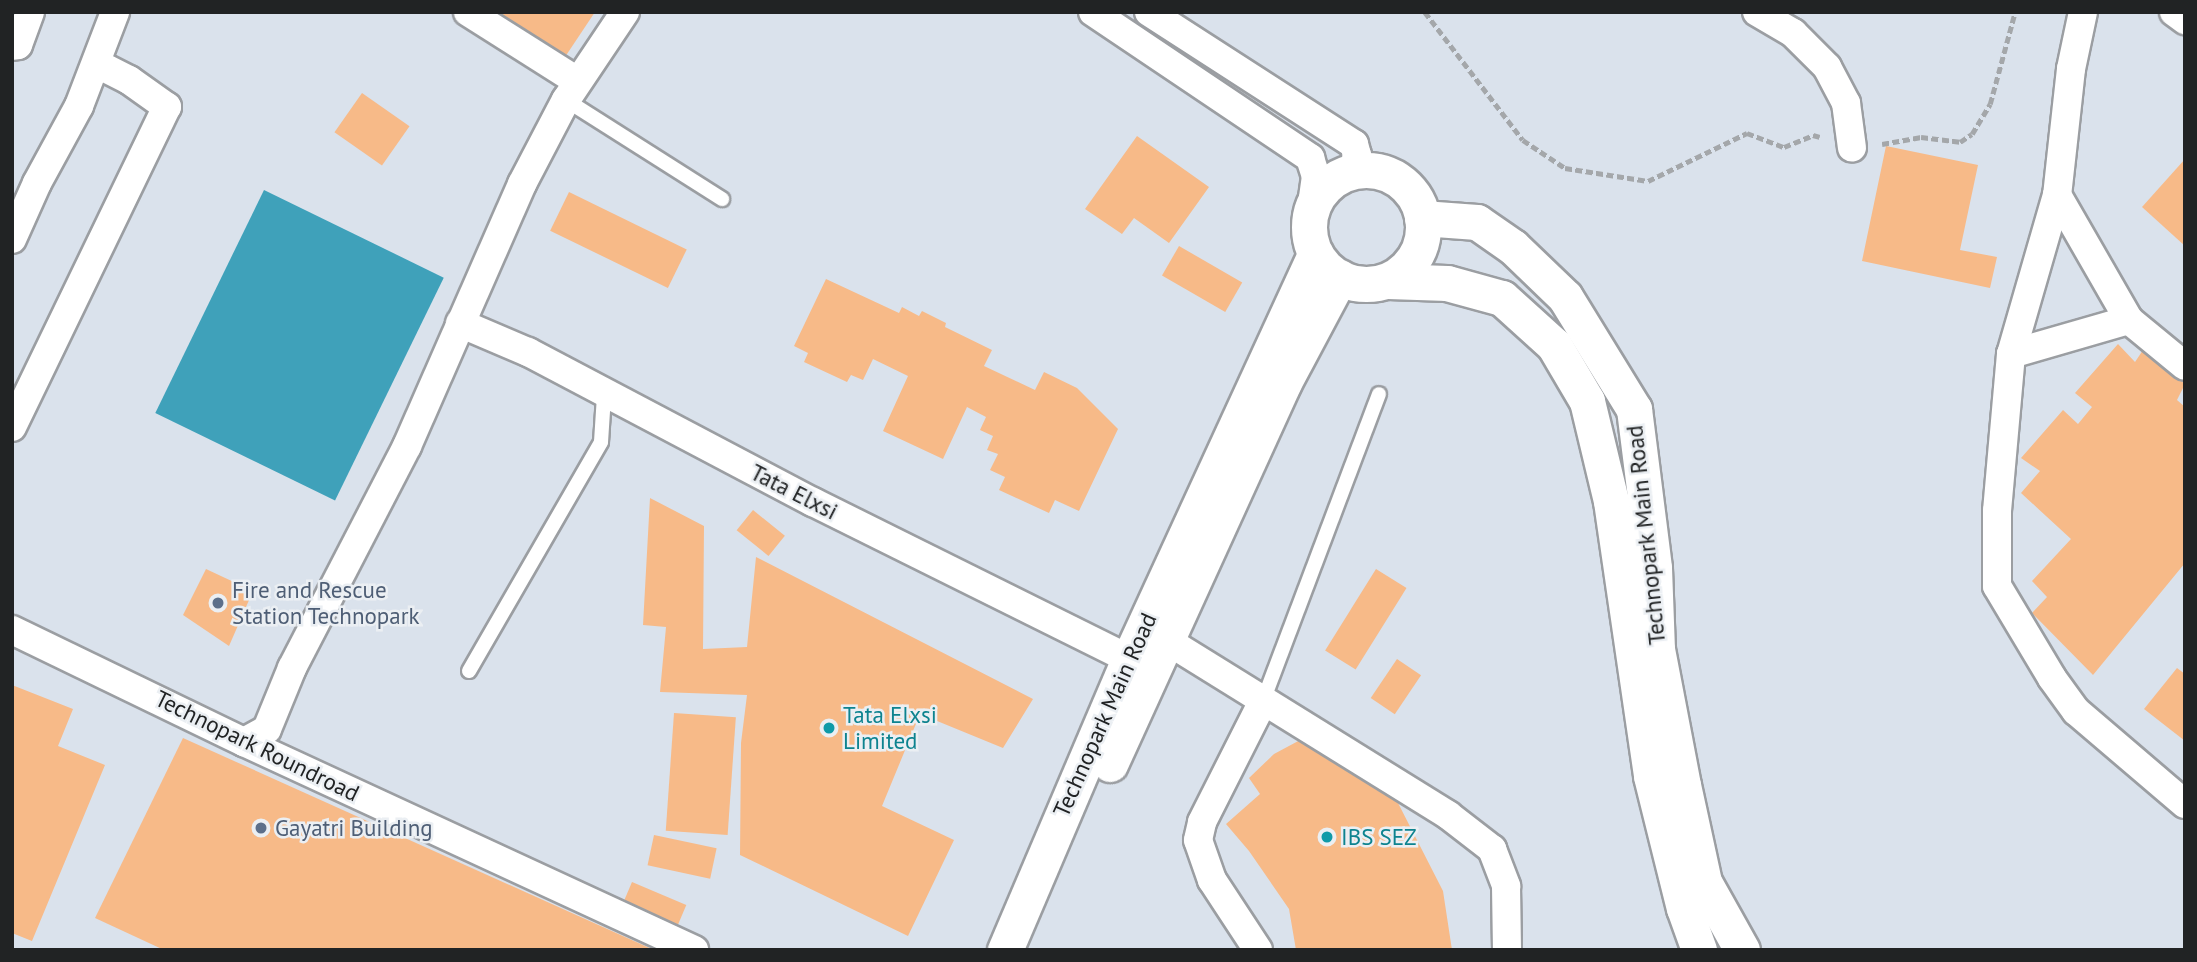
<!DOCTYPE html>
<html>
<head>
<meta charset="utf-8">
<style>
  body { margin:0 }
  #map { position:relative; width:2197px; height:962px; overflow:hidden; background:#ebeff3; font-family:"PT Sans",sans-serif }
  div>[style] { position:absolute }
  [style*='--x'] { left:calc(var(--x)*1px); top:calc(var(--y)*1px); width:calc(var(--w)*1px); rotate:calc(var(--a)*1deg) }
  .built>* { inset:0; background:#dae2ec; transform-origin:0 0 }
  .water>* { inset:0; background:#3fa1ba; transform-origin:0 0 }
  .building>* { inset:0; background:#f7ba88; transform-origin:0 0 }
  .path>* { height:4.5px; margin-top:-2.25px; transform-origin:0; background:repeating-linear-gradient(90deg,#a4a7aa 0 7px,transparent 0 10.5px) }
  .roads { filter:drop-shadow(2px 0 #9b9ea2) drop-shadow(-2px 0 #9b9ea2) drop-shadow(0 2px #9b9ea2) drop-shadow(0 -2px #9b9ea2) }
  .service>* { height:14px; margin:-7px; padding:0 7px; transform-origin:7px; border-radius:7px; background:#fff }
  .minor>* { height:28px; margin:-14px; padding:0 14px; transform-origin:14px; border-radius:14px; background:#fff }
  .tertiary>* { height:35px; margin:-17.5px; padding:0 17.5px; transform-origin:17.5px; border-radius:17.5px; background:#fff }
  .tertiary>.ring { margin:-17.5px; padding:0; box-sizing:content-box; background:none; border:35px solid #fff; border-radius:50% }
  .dots>* { width:19px; height:19px; translate:-50% -50%; box-sizing:border-box; border:4px solid #ebeff3; border-radius:50% }
  span { translate:-50% -50%; white-space:nowrap; text-align:center; line-height:1.15; -webkit-text-stroke:5px #ebeff3; paint-order:stroke }
  .street-label { font-size:23px; color:#212324 }
  .service-label { font-size:23px; color:#4e5e75 }
  .left { translate:0 -50%; text-align:left }
  .culture-label { font-size:23px; color:#0d838f }
  .frame { position:absolute; inset:0; border:14px solid #212324; pointer-events:none }
</style>
</head>
<body>
<div id="map">
  <div class="built">
    <div style="left:12px;top:12px;width:2173px;height:938px"></div>
  </div>
  <div class="water">
    <div style="left:264px;top:190px;width:200px;height:248px;rotate:26deg"></div>
  </div>
  <div class="building">
    <div style="clip-path:polygon(491px 12px,595px 12px,563px 60px)"></div>
    <div style="left:362px;top:93px;width:58px;height:48px;rotate:35deg"></div>
    <div style="clip-path:polygon(1137px 136px,1209px 187px,1169px 243px,1134px 218px,1122px 234px,1085px 209px)"></div>
    <div style="clip-path:polygon(1886px 146px,1978px 165px,1960px 250px,1997px 257px,1990px 288px,1862px 261px)"></div>
    <div style="clip-path:polygon(2185px 159px,2185px 246px,2142px 207px)"></div>
    <div style="left:569px;top:192px;width:131px;height:43px;rotate:26deg"></div>
    <div style="left:1179px;top:246px;width:73px;height:34px;rotate:30deg"></div>
    <div style="clip-path:polygon(826px 279px,899px 313px,902px 307px,919px 316px,922px 311px,946px 323px,945px 327px,992px 350px,984px 366px,1035px 390px,1044px 372px,1077px 388px,1118px 429px,1079px 511px,1055px 500px,1049px 513px,999px 490px,1005px 477px,990px 470px,998px 454px,987px 450px,993px 436px,980px 430px,986px 417px,967px 407px,943px 459px,883px 431px,908px 376px,873px 359px,863px 380px,851px 375px,847px 382px,804px 362px,808px 353px,794px 346px)"></div>
    <div style="clip-path:polygon(2118px 344px,2135px 362px,2143px 350px,2185px 384px,2177px 400px,2185px 407px,2185px 563px,2093px 675px,2032px 613px,2047px 597px,2032px 581px,2071px 539px,2021px 493px,2040px 471px,2021px 458px,2063px 410px,2078px 424px,2092px 407px,2075px 393px)"></div>
    <div style="clip-path:polygon(650px 498px,704px 526px,703px 649px,747px 647px,756px 557px,1033px 699px,1003px 748px,920px 714px,882px 806px,954px 840px,908px 936px,740px 855px,741px 743px,747px 695px,660px 692px,666px 627px,643px 625px)"></div>
    <div style="left:753px;top:510px;width:41px;height:26px;rotate:39deg"></div>
    <div style="clip-path:polygon(206px 569px,253px 591px,229px 646px,183px 615px)"></div>
    <div style="left:1376px;top:569px;width:36px;height:96px;rotate:32deg"></div>
    <div style="left:1397px;top:659px;width:29px;height:47px;rotate:34deg"></div>
    <div style="clip-path:polygon(2177px 668px,2185px 674px,2185px 741px,2144px 709px)"></div>
    <div style="clip-path:polygon(12px 685px,73px 709px,58px 746px,105px 765px,32px 941px,12px 933px)"></div>
    <div style="left:674px;top:713px;width:62px;height:118px;rotate:4deg"></div>
    <div style="clip-path:polygon(183px 738px,654px 950px,164px 950px,95px 918px)"></div>
    <div style="clip-path:polygon(1302px 739px,1341px 758px,1397px 801px,1443px 891px,1452px 950px,1296px 950px,1289px 909px,1249px 851px,1226px 824px,1260px 794px,1249px 778px,1274px 754px)"></div>
    <div style="left:654px;top:835px;width:64px;height:31px;rotate:12deg"></div>
    <div style="left:632px;top:882px;width:59px;height:29px;rotate:23deg"></div>
  </div>
  <div class="path">
    <div style="--x:1425;--y:12;--w:161;--a:52.6"></div>
    <div style="--x:1523;--y:140;--w:50;--a:33.7"></div>
    <div style="--x:1565;--y:168;--w:84;--a:8.9"></div>
    <div style="--x:1648;--y:181;--w:110;--a:-25.9"></div>
    <div style="--x:1747;--y:133;--w:40;--a:21"></div>
    <div style="--x:1784;--y:147;--w:31;--a:-22"></div>
    <div style="--x:1813;--y:135;--w:7;--a:16"></div>
    <div style="--x:1882;--y:144;--w:40;--a:-10"></div>
    <div style="--x:1921;--y:137;--w:39;--a:7"></div>
    <div style="--x:1960;--y:142;--w:14;--a:-34"></div>
    <div style="--x:1972;--y:134;--w:35;--a:-59"></div>
    <div style="--x:1990;--y:104;--w:95;--a:-74.8"></div>
  </div>
  <div class="roads">
    <div class="service">
      <div style="--x:566;--y:100;--w:185;--a:32.4"></div>
      <div style="--x:469;--y:671;--w:264;--a:-60"></div>
      <div style="--x:601;--y:442;--w:47;--a:-86.3"></div>
      <div style="--x:1263;--y:701;--w:328;--a:-69.3"></div>
    </div>
    <div class="minor">
      <div style="--x:468;--y:12;--w:129;--a:32.3"></div>
      <div style="--x:1093;--y:12;--w:262;--a:33.9"></div>
      <div style="--x:1310;--y:158;--w:19;--a:72"></div>
      <div style="--x:1316;--y:176;--w:36;--a:98"></div>
      <div style="--x:1149;--y:12;--w:244;--a:32.8"></div>
      <div style="--x:1354;--y:144;--w:11;--a:75"></div>
      <div style="--x:1357;--y:155;--w:17;--a:103"></div>
      <div style="--x:1757;--y:12;--w:42;--a:30.3"></div>
      <div style="--x:1793;--y:33;--w:48;--a:45"></div>
      <div style="--x:1827;--y:67;--w:41;--a:62.2"></div>
      <div style="--x:1846;--y:103;--w:45;--a:82.4"></div>
      <div style="--x:2083;--y:12;--w:58;--a:101.9"></div>
      <div style="--x:2071;--y:69;--w:127;--a:96.3"></div>
      <div style="--x:2057;--y:195;--w:166;--a:106.1"></div>
      <div style="--x:2011;--y:354;--w:158;--a:95.1"></div>
      <div style="--x:1997;--y:511;--w:75;--a:90"></div>
      <div style="--x:1997;--y:586;--w:107;--a:59.1"></div>
      <div style="--x:2052;--y:678;--w:41;--a:54"></div>
      <div style="--x:2076;--y:711;--w:143;--a:40.5"></div>
      <div style="--x:2174;--y:12;--w:14;--a:36"></div>
      <div style="--x:12;--y:46;--w:6;--a:-9"></div>
      <div style="--x:18;--y:45;--w:35;--a:-70"></div>
      <div style="--x:2057;--y:195;--w:144;--a:60.1"></div>
      <div style="--x:2129;--y:320;--w:72;--a:39.4"></div>
      <div style="--x:12;--y:239;--w:61;--a:-65.9"></div>
      <div style="--x:37;--y:183;--w:88;--a:-61.4"></div>
      <div style="--x:79;--y:106;--w:101;--a:-69"></div>
      <div style="--x:460;--y:323;--w:74;--a:23.1"></div>
      <div style="--x:528;--y:352;--w:322;--a:27.8"></div>
      <div style="--x:813;--y:502;--w:353;--a:26.4"></div>
      <div style="--x:2011;--y:354;--w:123;--a:-16.1"></div>
      <div style="--x:12;--y:427;--w:356;--a:-64.2"></div>
      <div style="--x:167;--y:107;--w:47;--a:-144.6"></div>
      <div style="--x:129;--y:80;--w:36;--a:-153"></div>
      <div style="--x:12;--y:630;--w:258;--a:25.8"></div>
      <div style="--x:244;--y:742;--w:496;--a:24.8"></div>
      <div style="--x:1166;--y:640;--w:332;--a:31.8"></div>
      <div style="--x:1448;--y:815;--w:56;--a:37.7"></div>
      <div style="--x:1492;--y:849;--w:40;--a:69"></div>
      <div style="--x:1506;--y:886;--w:64;--a:89.1"></div>
      <div style="--x:244;--y:742;--w:26;--a:-29"></div>
      <div style="--x:267;--y:729;--w:66;--a:-67.7"></div>
      <div style="--x:292;--y:668;--w:250;--a:-62.6"></div>
      <div style="--x:407;--y:446;--w:286;--a:-66.3"></div>
      <div style="--x:522;--y:184;--w:95;--a:-62.4"></div>
      <div style="--x:566;--y:100;--w:106;--a:-56.2"></div>
      <div style="--x:1258;--y:950;--w:84;--a:-123.3"></div>
      <div style="--x:1212;--y:880;--w:42;--a:-109.3"></div>
      <div style="--x:1198;--y:840;--w:18;--a:-77"></div>
      <div style="--x:1202;--y:822;--w:136;--a:-63.2"></div>
    </div>
    <div class="tertiary">
      <div class="ring" style="left:1309px;top:170px;width:79px;height:79px"></div>
      <div style="--x:1422;--y:218;--w:55;--a:4.2"></div>
      <div style="--x:1477;--y:222;--w:44;--a:34.8"></div>
      <div style="--x:1513;--y:247;--w:72;--a:43.9"></div>
      <div style="--x:1565;--y:297;--w:132;--a:58.4"></div>
      <div style="--x:1634;--y:409;--w:160;--a:82.8"></div>
      <div style="--x:1654;--y:568;--w:81;--a:87.9"></div>
      <div style="--x:1657;--y:649;--w:138;--a:79.2"></div>
      <div style="--x:1683;--y:785;--w:99;--a:77.8"></div>
      <div style="--x:1704;--y:882;--w:78;--a:60.8"></div>
      <div style="--x:1388;--y:281;--w:59;--a:1.9"></div>
      <div style="--x:1447;--y:283;--w:57;--a:15.3"></div>
      <div style="--x:1502;--y:298;--w:70;--a:42.1"></div>
      <div style="--x:1554;--y:345;--w:65;--a:59.5"></div>
      <div style="--x:1587;--y:401;--w:103;--a:76.5"></div>
      <div style="--x:1611;--y:501;--w:278;--a:81.7"></div>
      <div style="--x:1651;--y:776;--w:136;--a:76"></div>
      <div style="--x:1684;--y:908;--w:45;--a:70.3"></div>
      <div style="--x:1110;--y:764;--w:418;--a:-65.5"></div>
      <div style="--x:1283;--y:384;--w:121;--a:-62"></div>
      <div style="--x:1005;--y:950;--w:316;--a:-66.9"></div>
      <div style="--x:1129;--y:659;--w:446;--a:-65.3"></div>
    </div>
  </div>
  <div class="dots">
    <div style="left:218px;top:603px;background:#5c6f8a"></div>
    <div style="left:829px;top:728px;background:#0f9aa8"></div>
    <div style="left:261px;top:828px;background:#5c6f8a"></div>
    <div style="left:1327px;top:837px;background:#0f9aa8"></div>
  </div>
  <div class="street-label">
    <span style="left:794px;top:492px;rotate:27deg">Tata Elxsi</span>
    <span style="left:1646px;top:535px;rotate:-96deg">Technopark Main Road</span>
    <span style="left:1105px;top:715px;rotate:-66deg">Technopark Main Road</span>
    <span style="left:257px;top:746px;rotate:26deg">Technopark Roundroad</span>
  </div>
  <div class="service-label">
    <span class="left" style="left:232px;top:603px">Fire and Rescue<br>Station Technopark</span>
    <span class="left" style="left:275px;top:828px">Gayatri Building</span>
  </div>
  <div class="culture-label">
    <span class="left" style="left:843px;top:728px">Tata Elxsi<br>Limited</span>
    <span class="left" style="left:1341px;top:837px">IBS SEZ</span>
  </div>
  <div class="frame"></div>
</div>
</body>
</html>
